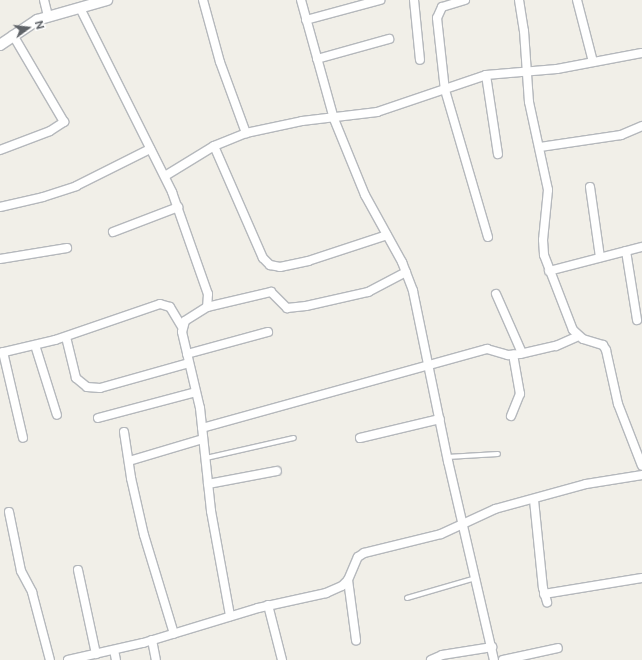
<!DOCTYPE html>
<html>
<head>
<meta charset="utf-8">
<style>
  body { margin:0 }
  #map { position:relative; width:642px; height:660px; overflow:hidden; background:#f1efe8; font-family:"Public Sans",sans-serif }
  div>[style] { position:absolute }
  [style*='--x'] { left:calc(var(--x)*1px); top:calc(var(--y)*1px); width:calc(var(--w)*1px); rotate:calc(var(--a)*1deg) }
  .roads { filter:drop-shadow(1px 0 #b5b8bc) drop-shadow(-1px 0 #b5b8bc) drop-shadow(0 1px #b5b8bc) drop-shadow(0 -1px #b5b8bc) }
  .service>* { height:4px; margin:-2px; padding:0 2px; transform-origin:2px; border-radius:2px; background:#fff }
  .minor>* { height:8px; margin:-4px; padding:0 4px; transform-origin:4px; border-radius:4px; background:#fff }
  .tertiary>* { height:10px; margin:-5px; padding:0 5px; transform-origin:5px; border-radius:5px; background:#fff }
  span { translate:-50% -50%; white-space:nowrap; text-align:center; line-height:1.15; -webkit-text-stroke:3.5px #fff; paint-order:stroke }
  .north { position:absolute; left:8px; top:8px; width:40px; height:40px; -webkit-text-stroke:3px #fff; paint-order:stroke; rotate:75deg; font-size:11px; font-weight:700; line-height:16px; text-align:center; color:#5f6368 }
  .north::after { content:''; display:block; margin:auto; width:14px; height:18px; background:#5f6368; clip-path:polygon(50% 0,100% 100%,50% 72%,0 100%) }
</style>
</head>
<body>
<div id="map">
  <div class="roads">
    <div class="service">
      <div style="--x:447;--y:457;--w:51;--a:-3.4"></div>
      <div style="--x:206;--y:458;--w:90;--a:-12.8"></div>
      <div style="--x:407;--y:598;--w:72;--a:-16.2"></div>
    </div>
    <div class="minor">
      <div style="--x:44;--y:0;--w:16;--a:76"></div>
      <div style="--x:203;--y:0;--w:64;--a:74.7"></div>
      <div style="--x:220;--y:62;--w:76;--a:69.9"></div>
      <div style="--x:301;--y:0;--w:123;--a:74.5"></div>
      <div style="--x:334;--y:119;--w:82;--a:67.8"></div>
      <div style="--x:365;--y:195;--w:77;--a:61.1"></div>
      <div style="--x:402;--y:262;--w:31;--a:69"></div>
      <div style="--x:413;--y:291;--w:174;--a:78.4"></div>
      <div style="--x:448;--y:461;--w:204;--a:77"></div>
      <div style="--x:414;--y:0;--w:60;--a:84.3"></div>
      <div style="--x:465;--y:0;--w:24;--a:163"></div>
      <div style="--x:442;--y:7;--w:12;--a:114"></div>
      <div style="--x:437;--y:18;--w:72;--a:83.7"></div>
      <div style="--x:445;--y:90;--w:153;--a:73.7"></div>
      <div style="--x:519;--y:0;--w:31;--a:81"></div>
      <div style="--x:524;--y:31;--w:71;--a:86"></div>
      <div style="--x:529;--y:102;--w:90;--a:77.8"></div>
      <div style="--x:548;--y:190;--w:50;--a:95.7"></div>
      <div style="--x:543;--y:240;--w:15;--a:86"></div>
      <div style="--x:544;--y:255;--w:80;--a:68.9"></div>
      <div style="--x:573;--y:330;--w:13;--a:42"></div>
      <div style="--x:583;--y:339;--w:21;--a:17"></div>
      <div style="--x:603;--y:345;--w:6;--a:59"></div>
      <div style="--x:606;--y:350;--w:55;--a:77.5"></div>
      <div style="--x:618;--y:404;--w:66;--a:68.8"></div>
      <div style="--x:577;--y:0;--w:64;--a:75.5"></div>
      <div style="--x:80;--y:8;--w:206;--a:63.4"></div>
      <div style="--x:172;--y:192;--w:108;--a:70.6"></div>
      <div style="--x:208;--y:294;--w:13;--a:94"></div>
      <div style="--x:207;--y:307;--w:26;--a:148"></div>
      <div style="--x:185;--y:321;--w:11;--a:105"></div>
      <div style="--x:182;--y:332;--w:78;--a:76.7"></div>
      <div style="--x:200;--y:408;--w:104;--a:83.9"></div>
      <div style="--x:211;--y:511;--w:107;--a:79.7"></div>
      <div style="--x:306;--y:20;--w:77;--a:-15.1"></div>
      <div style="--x:317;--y:59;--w:75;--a:-15.5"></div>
      <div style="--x:486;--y:75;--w:80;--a:81.4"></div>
      <div style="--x:214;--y:146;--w:122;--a:66.4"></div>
      <div style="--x:263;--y:258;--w:10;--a:45"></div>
      <div style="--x:270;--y:265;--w:10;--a:11"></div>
      <div style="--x:280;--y:267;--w:29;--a:-12"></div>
      <div style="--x:308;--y:261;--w:83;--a:-18.2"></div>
      <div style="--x:540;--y:147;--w:82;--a:-8.4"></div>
      <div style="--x:621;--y:135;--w:23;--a:-23"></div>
      <div style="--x:0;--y:150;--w:53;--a:-20.8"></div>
      <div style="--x:50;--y:131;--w:17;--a:-33"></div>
      <div style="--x:64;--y:122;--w:101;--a:-120.4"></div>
      <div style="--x:165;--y:176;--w:57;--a:-31.5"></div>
      <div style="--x:214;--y:146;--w:35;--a:-22"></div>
      <div style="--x:246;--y:133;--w:57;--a:-12.1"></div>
      <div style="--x:302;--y:121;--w:76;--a:-6.8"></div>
      <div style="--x:377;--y:112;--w:115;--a:-18.7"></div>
      <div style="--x:486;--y:75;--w:71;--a:-4.8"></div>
      <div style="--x:557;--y:69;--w:86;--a:-10.7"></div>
      <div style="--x:590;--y:187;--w:71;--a:81.9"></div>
      <div style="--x:0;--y:207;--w:44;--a:-13.1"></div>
      <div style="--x:43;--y:197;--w:35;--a:-18"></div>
      <div style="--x:76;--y:186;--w:83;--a:-26.6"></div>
      <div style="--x:113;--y:232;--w:70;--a:-21"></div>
      <div style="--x:626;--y:251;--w:70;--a:80.9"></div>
      <div style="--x:0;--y:259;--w:68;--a:-9.3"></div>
      <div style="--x:549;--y:271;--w:96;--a:-14.5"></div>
      <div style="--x:496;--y:294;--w:64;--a:66.2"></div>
      <div style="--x:207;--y:307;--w:66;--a:-13.2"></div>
      <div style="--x:271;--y:292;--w:23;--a:45"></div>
      <div style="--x:287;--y:308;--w:19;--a:-6"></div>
      <div style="--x:306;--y:306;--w:64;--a:-12.7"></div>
      <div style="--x:368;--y:292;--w:43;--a:-27.8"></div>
      <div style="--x:66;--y:337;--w:42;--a:76.3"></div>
      <div style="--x:76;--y:378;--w:14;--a:39"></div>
      <div style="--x:87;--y:387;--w:13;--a:4"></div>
      <div style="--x:100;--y:388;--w:92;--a:-15.7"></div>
      <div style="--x:35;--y:345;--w:73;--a:72.6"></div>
      <div style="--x:3;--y:352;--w:88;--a:76.9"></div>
      <div style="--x:0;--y:353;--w:57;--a:-13.3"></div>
      <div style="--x:55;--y:340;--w:111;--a:-18.9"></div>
      <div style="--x:160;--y:304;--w:10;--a:17"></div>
      <div style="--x:170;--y:307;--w:23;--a:59"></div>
      <div style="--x:187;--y:354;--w:84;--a:-15.2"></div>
      <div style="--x:511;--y:416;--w:24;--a:-68"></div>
      <div style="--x:520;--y:394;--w:40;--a:-100"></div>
      <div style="--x:98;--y:418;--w:101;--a:-14.9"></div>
      <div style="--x:202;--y:428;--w:296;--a:-15.5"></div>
      <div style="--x:487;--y:349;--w:22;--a:16"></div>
      <div style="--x:508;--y:355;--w:12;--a:-5"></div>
      <div style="--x:520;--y:354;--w:37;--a:-13"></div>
      <div style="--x:556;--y:346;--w:24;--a:-24"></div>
      <div style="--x:124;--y:432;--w:47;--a:81.3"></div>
      <div style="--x:131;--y:478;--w:58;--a:77.2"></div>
      <div style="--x:144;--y:535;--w:103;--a:73.1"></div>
      <div style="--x:360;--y:438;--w:82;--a:-13.4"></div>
      <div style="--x:129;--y:461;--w:77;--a:-16.6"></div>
      <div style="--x:208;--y:484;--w:70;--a:-10.7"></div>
      <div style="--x:534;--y:500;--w:88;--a:84.2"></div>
      <div style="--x:543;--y:588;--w:15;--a:74"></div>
      <div style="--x:9;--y:512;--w:60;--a:78.5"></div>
      <div style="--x:21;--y:571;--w:24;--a:62"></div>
      <div style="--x:32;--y:592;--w:70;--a:75.2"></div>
      <div style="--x:78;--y:570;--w:86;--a:77.9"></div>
      <div style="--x:348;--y:580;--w:61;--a:82.4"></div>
      <div style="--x:544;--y:594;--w:99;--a:-9.3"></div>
      <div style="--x:268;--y:605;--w:57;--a:75.7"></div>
      <div style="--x:152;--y:640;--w:20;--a:79"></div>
      <div style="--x:114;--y:650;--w:10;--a:79"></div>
      <div style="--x:68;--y:660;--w:77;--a:-12.8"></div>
      <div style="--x:143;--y:643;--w:120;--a:-16.9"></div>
      <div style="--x:258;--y:608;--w:70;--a:-12.4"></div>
      <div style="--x:326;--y:593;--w:17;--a:-24"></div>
      <div style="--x:342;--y:586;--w:8;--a:-45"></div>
      <div style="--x:348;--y:580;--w:25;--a:-67"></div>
      <div style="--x:358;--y:557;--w:7;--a:-34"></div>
      <div style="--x:364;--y:553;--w:79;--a:-13.9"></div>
      <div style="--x:441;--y:534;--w:60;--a:-24.8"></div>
      <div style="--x:495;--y:509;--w:94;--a:-15.4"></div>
      <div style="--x:586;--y:484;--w:57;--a:-9.1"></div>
      <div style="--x:431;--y:660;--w:12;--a:-24"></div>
      <div style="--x:442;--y:655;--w:51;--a:-9.1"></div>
      <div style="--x:503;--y:660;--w:56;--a:-12.3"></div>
    </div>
    <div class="tertiary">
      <div style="--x:0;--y:45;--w:45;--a:-34"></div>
      <div style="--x:37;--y:20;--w:73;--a:-15.9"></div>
    </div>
  </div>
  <div class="north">N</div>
</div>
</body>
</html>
